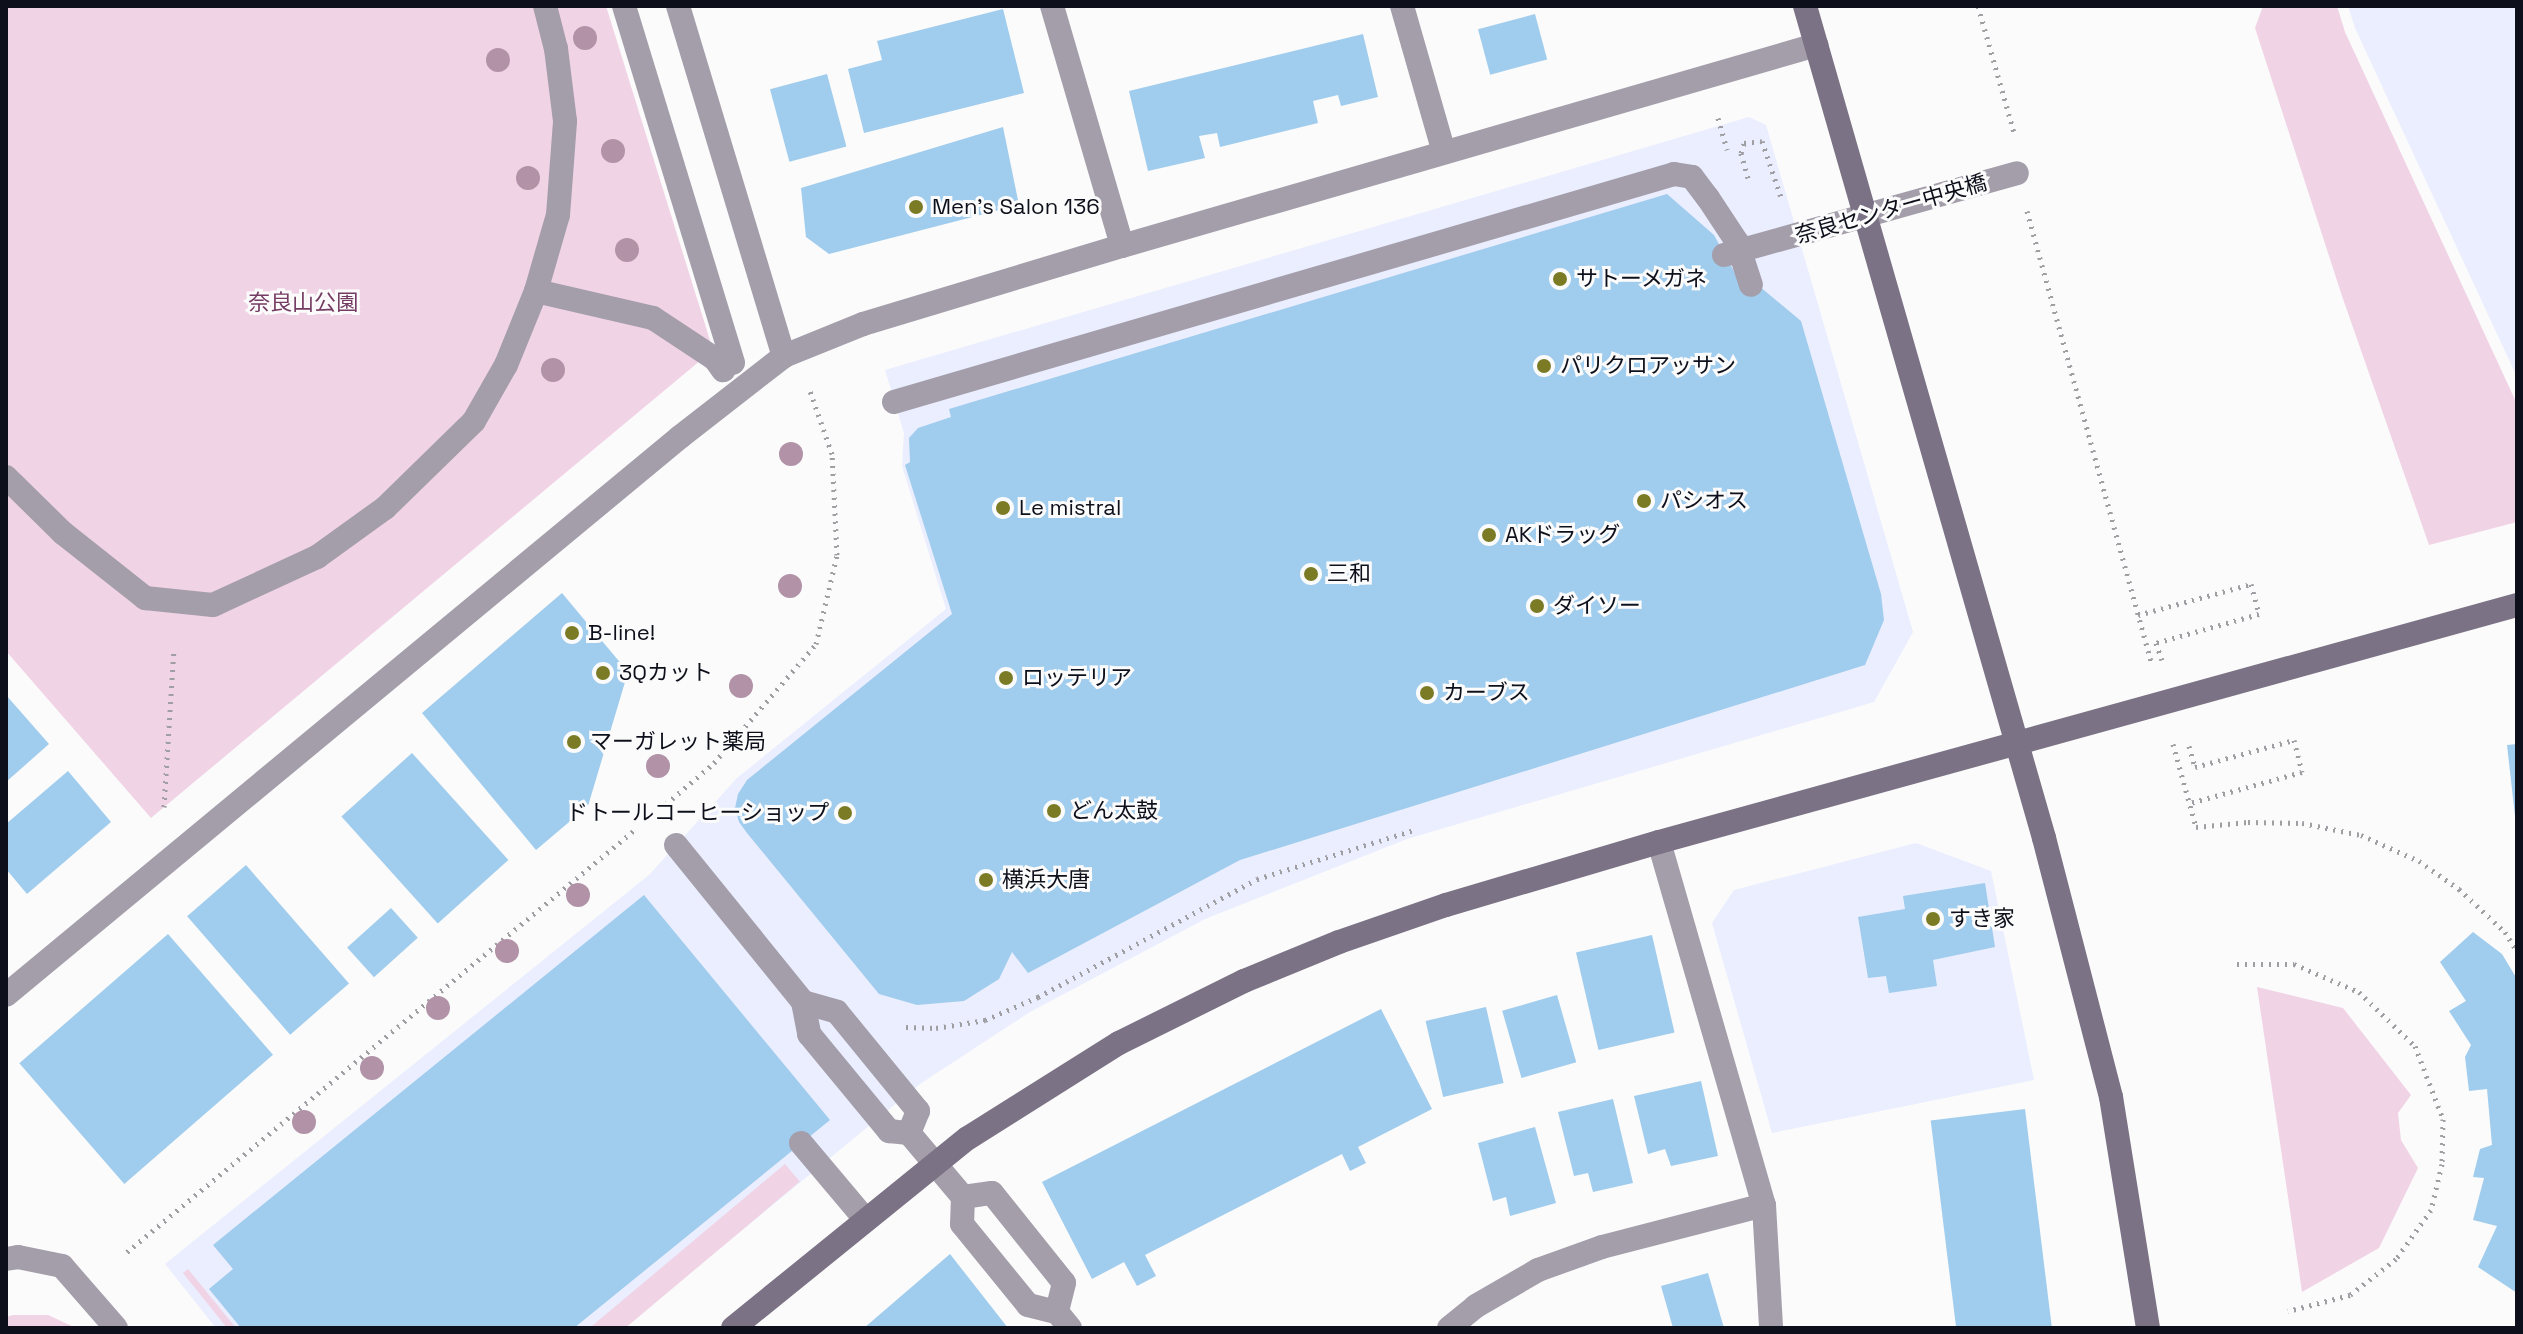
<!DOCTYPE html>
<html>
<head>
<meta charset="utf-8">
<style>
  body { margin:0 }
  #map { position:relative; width:2523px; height:1334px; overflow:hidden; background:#fbfbfb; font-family:"Space Grotesk","Noto Sans JP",sans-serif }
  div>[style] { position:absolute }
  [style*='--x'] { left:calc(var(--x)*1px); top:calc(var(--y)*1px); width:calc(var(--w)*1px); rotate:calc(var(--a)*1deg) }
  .built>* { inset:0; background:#eaeefe }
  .green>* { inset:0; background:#f1d3e6; transform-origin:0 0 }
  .building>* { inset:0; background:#a0cced; transform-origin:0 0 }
  .path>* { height:5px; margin-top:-2.5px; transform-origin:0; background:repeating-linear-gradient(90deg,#9e9ea3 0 2px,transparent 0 8px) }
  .lane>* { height:24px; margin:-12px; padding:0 12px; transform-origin:12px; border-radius:12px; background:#a49eab }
  .street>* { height:24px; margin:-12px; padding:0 12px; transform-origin:12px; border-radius:12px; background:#a49eab }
  .secondary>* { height:24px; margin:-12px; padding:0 12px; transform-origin:12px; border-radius:12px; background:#7b7285 }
  .trees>* { width:24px; height:24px; margin:-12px; border-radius:50%; background:#b192a7 }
  .dots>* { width:22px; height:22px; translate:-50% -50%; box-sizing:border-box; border:4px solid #fbfbfb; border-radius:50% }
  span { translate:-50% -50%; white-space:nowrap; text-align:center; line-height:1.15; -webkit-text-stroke:6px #fbfbfb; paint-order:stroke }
  .poi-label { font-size:22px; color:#0d0f1a }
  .left { translate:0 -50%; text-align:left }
  .right { translate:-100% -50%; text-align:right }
  .street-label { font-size:22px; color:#0d0f1a }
  .park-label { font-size:22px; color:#753c63 }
  .frame { position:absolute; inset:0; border:8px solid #0d0f1a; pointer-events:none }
</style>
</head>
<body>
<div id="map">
  <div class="built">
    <div style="clip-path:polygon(2348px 6px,2517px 6px,2517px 377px,2355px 28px)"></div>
    <div style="clip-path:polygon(1749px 117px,1766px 125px,1913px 632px,1874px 702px,1407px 839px,1205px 919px,1030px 1012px,920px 1084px,623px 1328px,216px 1328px,165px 1264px,649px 875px,737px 778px,946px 609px,902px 466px,904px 433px,885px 370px)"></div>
    <div style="clip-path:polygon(1916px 843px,1991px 871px,2034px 1080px,1772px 1133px,1712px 923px,1734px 890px)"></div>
  </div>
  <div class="green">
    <div style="clip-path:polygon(6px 6px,606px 6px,713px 350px,151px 818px,6px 651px)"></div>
    <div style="clip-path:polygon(2263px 6px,2337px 6px,2345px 32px,2517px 404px,2517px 522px,2429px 545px,2342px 296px,2255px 28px)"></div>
    <div style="clip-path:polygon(2257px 987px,2343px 1008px,2411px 1095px,2398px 1113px,2401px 1140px,2418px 1168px,2379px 1248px,2302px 1292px)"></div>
    <div style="left:785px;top:1164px;width:23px;height:263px;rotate:50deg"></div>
    <div style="clip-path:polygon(188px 1269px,236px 1328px,227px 1328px,183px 1273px)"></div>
    <div style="clip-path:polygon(13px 1315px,48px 1315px,76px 1328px,6px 1328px,6px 1317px)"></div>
  </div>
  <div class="building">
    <div style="clip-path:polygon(1003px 9px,1024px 93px,864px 133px,848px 69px,882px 60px,877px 41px)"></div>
    <div style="left:1535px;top:14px;width:47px;height:59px;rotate:75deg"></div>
    <div style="clip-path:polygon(1363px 34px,1378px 97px,1341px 106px,1338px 95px,1313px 101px,1318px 123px,1220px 147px,1217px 133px,1199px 136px,1205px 158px,1148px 171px,1129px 91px)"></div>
    <div style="left:827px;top:74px;width:75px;height:59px;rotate:75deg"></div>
    <div style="clip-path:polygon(1003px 127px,1019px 205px,829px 254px,806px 237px,801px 188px)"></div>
    <div style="clip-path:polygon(1667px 194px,1714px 235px,1741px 284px,1759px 286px,1801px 321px,1881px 594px,1884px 620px,1865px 665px,1240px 860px,1028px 973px,1012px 952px,999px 979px,964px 1001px,917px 1005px,879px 994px,747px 833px,739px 822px,735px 808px,738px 794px,747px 780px,952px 614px,905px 465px,910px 462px,909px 438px,918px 428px,951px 417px,949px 409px)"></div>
    <div style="clip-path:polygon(562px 593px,628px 672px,588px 806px,536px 850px,422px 713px)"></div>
    <div style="clip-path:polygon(6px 695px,49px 744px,6px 782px)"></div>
    <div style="clip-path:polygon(2517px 744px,2517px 816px,2515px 816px,2507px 745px)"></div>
    <div style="left:412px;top:753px;width:144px;height:95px;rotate:48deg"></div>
    <div style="clip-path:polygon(68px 771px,111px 822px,27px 894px,6px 869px,6px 824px)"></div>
    <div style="left:246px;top:865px;width:157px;height:78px;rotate:49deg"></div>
    <div style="clip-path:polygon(1985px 883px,1995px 947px,1933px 960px,1937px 986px,1889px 993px,1886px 976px,1868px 978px,1858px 917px,1905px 909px,1903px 896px)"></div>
    <div style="clip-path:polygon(644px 895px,830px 1120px,574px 1328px,241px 1328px,209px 1289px,233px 1269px,213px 1245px)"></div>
    <div style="left:391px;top:908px;width:40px;height:59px;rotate:48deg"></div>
    <div style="clip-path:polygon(2473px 932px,2502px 954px,2517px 979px,2517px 1293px,2478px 1267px,2497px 1226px,2473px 1220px,2484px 1178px,2473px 1177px,2480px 1149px,2492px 1145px,2487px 1089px,2469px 1091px,2465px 1057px,2471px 1045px,2449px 1011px,2466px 1001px,2440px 962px)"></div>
    <div style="left:168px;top:934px;width:160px;height:197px;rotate:49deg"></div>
    <div style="left:1652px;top:935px;width:100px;height:78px;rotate:77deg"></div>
    <div style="left:1557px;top:995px;width:70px;height:57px;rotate:74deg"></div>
    <div style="left:1486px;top:1007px;width:78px;height:62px;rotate:77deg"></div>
    <div style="clip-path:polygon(1381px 1009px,1432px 1109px,1358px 1147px,1366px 1163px,1350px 1171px,1342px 1154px,1145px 1255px,1156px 1276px,1137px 1286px,1124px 1262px,1092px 1279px,1042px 1182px)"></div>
    <div style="clip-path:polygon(1701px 1081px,1718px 1156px,1671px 1166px,1665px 1149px,1648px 1154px,1634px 1096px)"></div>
    <div style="clip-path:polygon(1613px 1099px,1633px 1183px,1593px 1192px,1588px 1173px,1574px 1176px,1558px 1112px)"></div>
    <div style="left:2025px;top:1109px;width:221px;height:95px;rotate:83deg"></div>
    <div style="clip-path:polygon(1535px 1127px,1556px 1203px,1510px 1216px,1506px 1197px,1493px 1201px,1478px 1143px)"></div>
    <div style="clip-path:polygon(950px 1254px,1008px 1328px,864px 1328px)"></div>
    <div style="clip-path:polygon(1708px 1273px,1724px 1328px,1673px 1328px,1661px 1286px)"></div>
  </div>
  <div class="path">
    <div style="--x:1978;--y:6;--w:131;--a:74.1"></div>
    <div style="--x:1718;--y:118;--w:33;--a:74"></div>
    <div style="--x:1748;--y:178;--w:26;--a:-106"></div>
    <div style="--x:1741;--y:153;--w:10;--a:-73"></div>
    <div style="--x:1744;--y:143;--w:18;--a:-6"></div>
    <div style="--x:1762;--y:141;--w:59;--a:71.3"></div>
    <div style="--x:2027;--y:211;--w:471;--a:74.6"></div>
    <div style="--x:2138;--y:615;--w:117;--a:-15.3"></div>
    <div style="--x:2251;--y:584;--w:31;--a:75"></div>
    <div style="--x:2259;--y:614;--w:107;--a:164.3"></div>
    <div style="--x:2156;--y:643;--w:18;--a:71"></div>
    <div style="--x:2173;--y:744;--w:86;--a:74.5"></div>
    <div style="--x:2196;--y:827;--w:52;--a:-5.5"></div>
    <div style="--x:2248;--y:822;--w:54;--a:1.1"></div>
    <div style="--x:2302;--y:823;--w:60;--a:11.5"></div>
    <div style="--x:2361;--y:835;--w:64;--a:24.1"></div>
    <div style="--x:2419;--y:861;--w:49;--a:35"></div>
    <div style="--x:2459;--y:889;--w:63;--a:43.1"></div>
    <div style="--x:2505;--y:932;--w:22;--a:58"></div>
    <div style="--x:2189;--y:746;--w:22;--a:74"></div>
    <div style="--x:2195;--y:767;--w:103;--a:-15.3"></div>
    <div style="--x:2294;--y:740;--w:33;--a:76"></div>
    <div style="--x:2302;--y:772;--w:116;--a:164.5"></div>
    <div style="--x:666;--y:804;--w:63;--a:-40.5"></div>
    <div style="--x:714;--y:763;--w:157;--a:-49.4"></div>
    <div style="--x:816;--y:644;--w:91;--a:-76.7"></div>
    <div style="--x:837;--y:555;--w:101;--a:-92.8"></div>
    <div style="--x:832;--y:454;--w:70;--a:-109.2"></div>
    <div style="--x:164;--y:807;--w:159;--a:-86.4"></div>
    <div style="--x:2237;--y:964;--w:57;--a:0"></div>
    <div style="--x:2294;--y:964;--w:71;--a:23.3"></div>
    <div style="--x:2359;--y:992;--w:78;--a:44"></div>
    <div style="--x:2415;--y:1046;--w:78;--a:69"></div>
    <div style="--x:2443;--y:1119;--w:45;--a:91.3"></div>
    <div style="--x:2442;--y:1164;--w:47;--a:103.4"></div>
    <div style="--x:2431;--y:1210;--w:60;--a:125.5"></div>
    <div style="--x:2396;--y:1259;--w:58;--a:142"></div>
    <div style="--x:2350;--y:1295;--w:64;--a:165.5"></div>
    <div style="--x:906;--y:1027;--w:30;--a:2"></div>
    <div style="--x:936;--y:1028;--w:50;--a:-9.3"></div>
    <div style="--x:985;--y:1020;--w:58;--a:-23.5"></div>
    <div style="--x:1038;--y:997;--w:249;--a:-28.3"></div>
    <div style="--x:1257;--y:879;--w:164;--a:-17.3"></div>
    <div style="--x:127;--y:1252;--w:663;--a:-39.74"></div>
  </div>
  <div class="lane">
    <div style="--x:801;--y:1143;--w:99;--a:49.9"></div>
  </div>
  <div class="street">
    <div style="--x:624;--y:6;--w:373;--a:73"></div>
    <div style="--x:678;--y:6;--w:366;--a:73.2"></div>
    <div style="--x:1052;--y:6;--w:250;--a:73.7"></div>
    <div style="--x:1402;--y:6;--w:152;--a:74"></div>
    <div style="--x:1724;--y:255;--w:304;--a:-15.6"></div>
    <div style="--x:536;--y:291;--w:79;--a:-73.9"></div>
    <div style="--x:558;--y:215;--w:94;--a:-85.7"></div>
    <div style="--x:565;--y:121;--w:73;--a:-97.1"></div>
    <div style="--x:556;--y:49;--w:44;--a:-104.3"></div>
    <div style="--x:894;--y:402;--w:813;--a:-16.29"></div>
    <div style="--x:1674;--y:174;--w:18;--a:9"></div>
    <div style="--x:1692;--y:177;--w:26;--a:53"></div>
    <div style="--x:1708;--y:198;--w:53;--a:56.6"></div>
    <div style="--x:1737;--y:242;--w:45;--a:72"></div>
    <div style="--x:6;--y:477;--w:80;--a:44.5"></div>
    <div style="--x:63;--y:533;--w:105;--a:38.4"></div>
    <div style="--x:145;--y:598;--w:68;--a:5.9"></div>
    <div style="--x:213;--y:605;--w:115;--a:-24.8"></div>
    <div style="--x:317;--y:557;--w:84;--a:-35.8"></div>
    <div style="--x:385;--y:508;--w:124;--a:-44.3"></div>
    <div style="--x:474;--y:421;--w:64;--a:-60.3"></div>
    <div style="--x:506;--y:365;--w:80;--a:-67.9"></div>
    <div style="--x:536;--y:291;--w:120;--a:13"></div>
    <div style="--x:653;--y:318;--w:74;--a:33.5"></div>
    <div style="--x:715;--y:359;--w:14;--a:54"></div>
    <div style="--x:1659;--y:842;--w:378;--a:73.9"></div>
    <div style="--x:1764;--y:1205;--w:123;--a:86.7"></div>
    <div style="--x:676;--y:845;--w:202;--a:51"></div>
    <div style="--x:803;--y:1002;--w:33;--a:79"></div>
    <div style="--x:809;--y:1034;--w:126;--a:50.5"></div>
    <div style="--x:889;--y:1131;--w:20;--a:6"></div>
    <div style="--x:909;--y:1133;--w:84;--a:49.8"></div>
    <div style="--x:963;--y:1197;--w:27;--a:92"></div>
    <div style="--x:962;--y:1224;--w:104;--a:50.8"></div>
    <div style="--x:1028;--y:1305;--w:30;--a:14"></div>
    <div style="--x:1057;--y:1312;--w:21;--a:51"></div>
    <div style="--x:6;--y:995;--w:875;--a:-39.62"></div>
    <div style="--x:680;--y:437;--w:132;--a:-37.9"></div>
    <div style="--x:784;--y:356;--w:85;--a:-22.1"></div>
    <div style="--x:863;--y:324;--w:270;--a:-16.8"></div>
    <div style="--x:1122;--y:246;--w:723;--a:-16.15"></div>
    <div style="--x:803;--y:1002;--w:35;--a:16"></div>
    <div style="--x:837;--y:1012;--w:128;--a:50.7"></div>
    <div style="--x:918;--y:1111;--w:24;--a:112"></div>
    <div style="--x:963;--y:1197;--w:29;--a:-8"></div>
    <div style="--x:992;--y:1193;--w:115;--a:51.3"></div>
    <div style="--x:1064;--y:1283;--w:30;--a:104"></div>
    <div style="--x:6;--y:1259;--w:12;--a:-9"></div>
    <div style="--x:18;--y:1257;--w:45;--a:11.6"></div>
    <div style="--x:62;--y:1266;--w:82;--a:48.9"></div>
    <div style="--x:1449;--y:1328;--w:35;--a:-39"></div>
    <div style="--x:1476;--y:1306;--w:72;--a:-30.1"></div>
    <div style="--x:1538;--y:1270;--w:68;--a:-19.8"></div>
    <div style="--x:1602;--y:1247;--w:167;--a:-14.5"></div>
  </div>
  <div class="secondary">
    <div style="--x:1805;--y:6;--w:866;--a:73.97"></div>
    <div style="--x:2044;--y:838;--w:268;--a:75.5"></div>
    <div style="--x:2111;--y:1097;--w:234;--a:80.9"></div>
    <div style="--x:733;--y:1328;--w:302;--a:-39"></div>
    <div style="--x:968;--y:1138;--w:178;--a:-32.2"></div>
    <div style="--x:1119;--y:1043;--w:140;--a:-26.4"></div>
    <div style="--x:1244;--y:981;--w:103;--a:-22.3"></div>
    <div style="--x:1339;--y:942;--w:113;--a:-19.1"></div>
    <div style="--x:1446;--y:905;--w:222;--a:-16.5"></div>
    <div style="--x:1659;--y:842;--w:890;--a:-15.44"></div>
  </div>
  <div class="trees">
    <div style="left:585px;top:38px"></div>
    <div style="left:498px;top:60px"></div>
    <div style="left:613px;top:151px"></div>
    <div style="left:528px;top:178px"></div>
    <div style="left:627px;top:250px"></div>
    <div style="left:553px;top:370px"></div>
    <div style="left:791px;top:454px"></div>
    <div style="left:790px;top:586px"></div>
    <div style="left:741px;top:686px"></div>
    <div style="left:658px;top:766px"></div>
    <div style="left:578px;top:895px"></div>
    <div style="left:507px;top:951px"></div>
    <div style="left:438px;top:1008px"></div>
    <div style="left:372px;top:1068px"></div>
    <div style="left:304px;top:1122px"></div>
  </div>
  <div class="dots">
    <div style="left:916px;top:207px;background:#7a7b24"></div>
    <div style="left:1560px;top:279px;background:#7a7b24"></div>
    <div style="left:1544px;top:366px;background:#7a7b24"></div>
    <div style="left:1644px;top:501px;background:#7a7b24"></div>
    <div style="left:1003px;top:508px;background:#7a7b24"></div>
    <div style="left:1489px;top:535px;background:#7a7b24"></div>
    <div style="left:1311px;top:574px;background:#7a7b24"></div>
    <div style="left:1537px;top:606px;background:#7a7b24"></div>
    <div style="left:572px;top:633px;background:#7a7b24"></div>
    <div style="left:603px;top:673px;background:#7a7b24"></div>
    <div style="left:1006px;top:678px;background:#7a7b24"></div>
    <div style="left:1427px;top:693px;background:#7a7b24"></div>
    <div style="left:574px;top:742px;background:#7a7b24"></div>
    <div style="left:1054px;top:811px;background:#7a7b24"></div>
    <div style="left:845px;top:813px;background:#7a7b24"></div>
    <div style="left:986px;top:880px;background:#7a7b24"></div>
    <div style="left:1933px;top:919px;background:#7a7b24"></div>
  </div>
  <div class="poi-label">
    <span class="left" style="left:932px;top:207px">Men's Salon 136</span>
    <span class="left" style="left:1576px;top:279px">サトーメガネ</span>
    <span class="left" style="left:1560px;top:366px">パリクロアッサン</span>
    <span class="left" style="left:1660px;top:501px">パシオス</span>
    <span class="left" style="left:1019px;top:508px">Le mistral</span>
    <span class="left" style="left:1505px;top:535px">AKドラッグ</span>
    <span class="left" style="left:1327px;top:574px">三和</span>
    <span class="left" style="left:1553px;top:606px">ダイソー</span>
    <span class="left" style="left:588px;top:633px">B-line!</span>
    <span class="left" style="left:619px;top:673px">3Qカット</span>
    <span class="left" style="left:1022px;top:678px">ロッテリア</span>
    <span class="left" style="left:1443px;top:693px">カーブス</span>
    <span class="left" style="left:590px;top:742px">マーガレット薬局</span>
    <span class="left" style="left:1070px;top:811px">どん太鼓</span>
    <span class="right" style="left:829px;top:813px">ドトールコーヒーショップ</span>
    <span class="left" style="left:1002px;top:880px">横浜大唐</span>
    <span class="left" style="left:1949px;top:919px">すき家</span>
  </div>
  <div class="street-label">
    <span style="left:1891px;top:209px;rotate:-16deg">奈良センター中央橋</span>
  </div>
  <div class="park-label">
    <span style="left:303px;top:303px">奈良山公園</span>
  </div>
  <div class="frame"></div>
</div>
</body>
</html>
